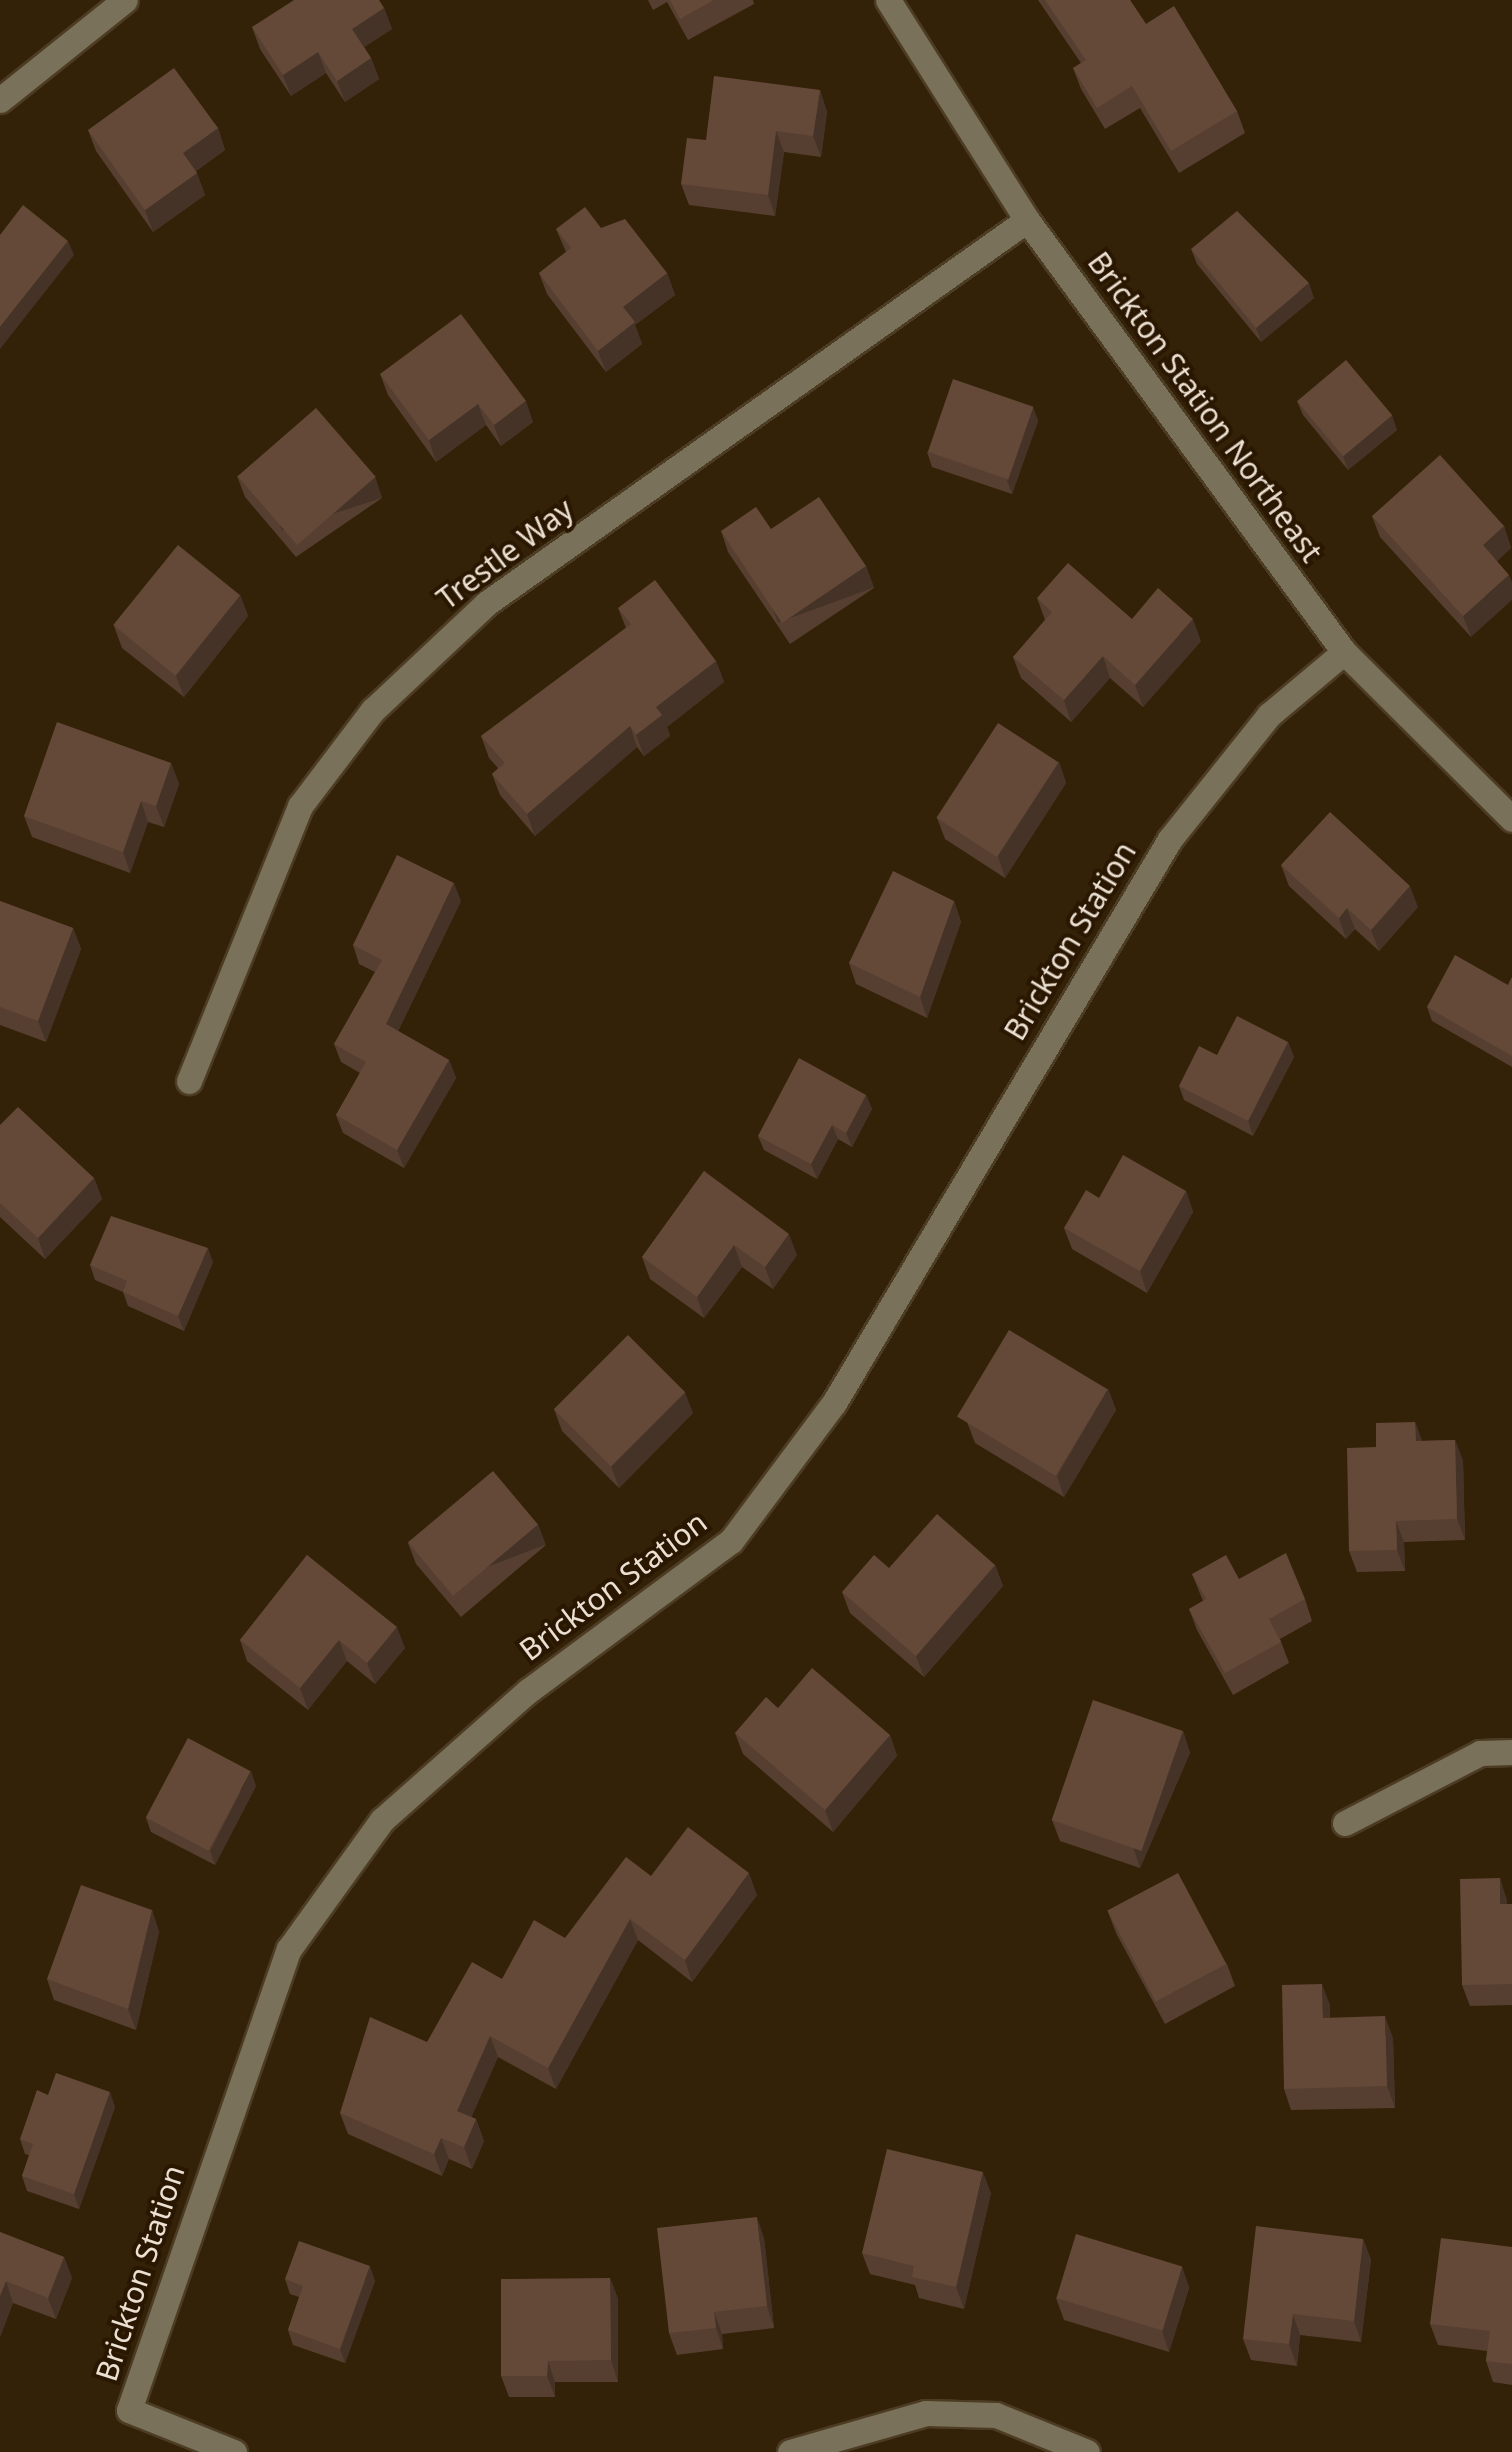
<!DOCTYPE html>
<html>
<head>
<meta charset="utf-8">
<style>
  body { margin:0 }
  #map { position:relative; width:1512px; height:2452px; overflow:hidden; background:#332108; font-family:"Noto Sans",sans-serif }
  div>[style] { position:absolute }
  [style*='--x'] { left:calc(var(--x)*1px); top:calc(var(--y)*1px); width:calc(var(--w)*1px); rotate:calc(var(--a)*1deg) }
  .roads { filter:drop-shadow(2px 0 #4d3c24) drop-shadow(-2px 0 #4d3c24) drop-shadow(0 2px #4d3c24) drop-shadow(0 -2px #4d3c24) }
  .minor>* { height:25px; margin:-12.5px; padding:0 12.5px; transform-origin:12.5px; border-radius:12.5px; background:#7a715a }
  .wall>* { inset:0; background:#563f30 }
  .shaded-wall>* { inset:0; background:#463327; transform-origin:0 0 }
  .building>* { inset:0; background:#644938; transform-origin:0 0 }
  span { translate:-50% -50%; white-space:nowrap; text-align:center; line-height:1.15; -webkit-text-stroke:8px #291701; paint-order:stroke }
  .street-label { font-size:30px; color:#ece0d2 }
</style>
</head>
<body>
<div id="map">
  <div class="roads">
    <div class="minor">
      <div style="--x:888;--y:0;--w:260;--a:57.7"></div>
      <div style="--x:1027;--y:220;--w:536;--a:53.73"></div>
      <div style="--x:1344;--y:652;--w:237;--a:44.8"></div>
      <div style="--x:0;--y:100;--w:160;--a:-38.7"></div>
      <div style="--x:189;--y:1081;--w:297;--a:-68"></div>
      <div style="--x:300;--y:806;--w:121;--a:-52.8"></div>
      <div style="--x:373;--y:710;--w:156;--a:-43.2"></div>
      <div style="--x:487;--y:603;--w:662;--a:-35.35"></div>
      <div style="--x:1345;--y:1823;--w:152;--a:-27.4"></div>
      <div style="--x:1480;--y:1753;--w:32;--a:-2"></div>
      <div style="--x:234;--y:2452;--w:113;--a:-158.2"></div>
      <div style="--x:129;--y:2410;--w:488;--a:-70.9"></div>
      <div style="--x:289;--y:1949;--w:159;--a:-54.2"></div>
      <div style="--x:382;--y:1820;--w:195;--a:-41.5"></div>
      <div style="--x:528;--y:1691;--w:252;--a:-36.5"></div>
      <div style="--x:731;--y:1541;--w:172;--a:-53.3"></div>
      <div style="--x:834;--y:1403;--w:656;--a:-59.22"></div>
      <div style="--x:1170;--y:839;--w:159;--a:-51.4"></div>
      <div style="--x:1269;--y:715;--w:98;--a:-40"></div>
      <div style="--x:790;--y:2452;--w:141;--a:-16"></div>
      <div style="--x:926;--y:2413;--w:70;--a:1.6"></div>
      <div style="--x:996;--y:2415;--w:98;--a:22.1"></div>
    </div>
  </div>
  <div class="wall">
    <div style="clip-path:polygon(648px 0,753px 0,754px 4px,688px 40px,667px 2px,653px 10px)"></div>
    <div style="clip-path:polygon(1038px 0,1130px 0,1146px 24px,1237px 111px,1245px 133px,1179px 173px,1140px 108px,1105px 129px,1081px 89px,1073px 68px,1081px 63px)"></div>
    <div style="clip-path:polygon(384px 8px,392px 29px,364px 47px,371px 58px,379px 79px,345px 102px,326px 73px,291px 96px,260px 49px,252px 27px)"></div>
    <div style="clip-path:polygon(820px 90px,827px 112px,821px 157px,784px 152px,775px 216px,689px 205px,681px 184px,706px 140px)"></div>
    <div style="clip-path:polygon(218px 128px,225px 150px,196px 171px,205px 195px,153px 232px,96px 151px,88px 130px)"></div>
    <div style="clip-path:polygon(601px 228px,667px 273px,675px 295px,635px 325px,642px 344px,606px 372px,547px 294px,539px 273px,566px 252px,556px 229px)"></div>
    <div style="clip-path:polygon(1191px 249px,1314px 298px,1261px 342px,1197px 264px)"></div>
    <div style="clip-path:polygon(380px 374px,533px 422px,501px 446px,486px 425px,436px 462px,388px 395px)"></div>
    <div style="clip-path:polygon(1297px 401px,1397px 430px,1348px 470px,1303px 415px)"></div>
    <div style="clip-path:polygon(1033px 407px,1038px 421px,1012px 494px,932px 467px,927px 452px)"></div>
    <div style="clip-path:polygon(237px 476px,375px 477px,382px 498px,296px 557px,245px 497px)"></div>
    <div style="clip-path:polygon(1372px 516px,1504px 526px,1511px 548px,1497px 561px,1471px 637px,1380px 537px)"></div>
    <div style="clip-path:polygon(771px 529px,866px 566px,874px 588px,790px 644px,728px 552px,721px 531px)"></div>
    <div style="clip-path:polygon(240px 595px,248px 616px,184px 697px,122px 648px,114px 626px)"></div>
    <div style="clip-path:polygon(1037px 598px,1132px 619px,1201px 641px,1143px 707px,1110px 678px,1071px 722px,1021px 678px,1013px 657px,1045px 620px)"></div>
    <div style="clip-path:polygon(618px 608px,716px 661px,724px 682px,667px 727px,670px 736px,644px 756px,637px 747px,535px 836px,500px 795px,492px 774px,498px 768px,489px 758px,481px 736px,626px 628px)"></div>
    <div style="clip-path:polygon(1059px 762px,1066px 783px,1005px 878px,945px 839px,937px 818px)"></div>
    <div style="clip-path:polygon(171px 763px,179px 784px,164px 827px,148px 822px,130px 873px,32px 837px,24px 816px)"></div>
    <div style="clip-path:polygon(1281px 865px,1418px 907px,1379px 951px,1355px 929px,1346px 939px,1289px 886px)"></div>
    <div style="clip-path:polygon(0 901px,73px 928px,81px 949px,46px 1042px,0 1025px)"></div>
    <div style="clip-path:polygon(461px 901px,398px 1031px,449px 1060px,456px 1078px,404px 1168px,343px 1133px,336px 1115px,360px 1073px,341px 1062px,334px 1044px,375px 972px,359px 964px,353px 945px)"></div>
    <div style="clip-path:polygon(954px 901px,961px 922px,927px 1018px,856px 984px,849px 963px)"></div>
    <div style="clip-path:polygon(1512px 977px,1512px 1067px,1432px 1021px,1427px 1007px,1508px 985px)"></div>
    <div style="clip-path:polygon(1288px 1042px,1294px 1057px,1253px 1136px,1184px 1100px,1179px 1086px,1217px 1055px)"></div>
    <div style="clip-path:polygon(866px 1095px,872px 1109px,852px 1147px,838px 1139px,817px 1179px,764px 1150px,758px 1136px)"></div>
    <div style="clip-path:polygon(0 1125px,94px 1178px,102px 1199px,45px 1259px,0 1217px)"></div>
    <div style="clip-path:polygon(704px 1171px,797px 1255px,773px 1289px,742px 1267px,704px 1318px,650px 1279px,642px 1257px)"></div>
    <div style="clip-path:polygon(1186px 1191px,1193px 1212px,1147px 1293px,1072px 1249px,1064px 1228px,1099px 1198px)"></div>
    <div style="clip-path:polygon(213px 1262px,184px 1331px,128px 1306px,123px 1292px,95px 1280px,90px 1265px)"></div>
    <div style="clip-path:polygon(1108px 1389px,1116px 1410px,1064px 1497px,975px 1443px,967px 1422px)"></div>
    <div style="clip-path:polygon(554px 1409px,693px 1413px,619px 1488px,562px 1431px)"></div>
    <div style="clip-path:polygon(1415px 1422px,1422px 1441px,1455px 1440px,1463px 1461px,1465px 1540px,1404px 1542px,1405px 1571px,1357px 1572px,1349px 1551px,1376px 1447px)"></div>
    <div style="clip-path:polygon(408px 1543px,546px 1545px,461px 1617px,416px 1564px)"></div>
    <div style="clip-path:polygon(307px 1555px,405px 1648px,375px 1684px,347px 1661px,308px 1710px,247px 1661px,240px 1640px)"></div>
    <div style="clip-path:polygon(995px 1565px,1003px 1586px,924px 1677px,850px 1613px,842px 1592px,889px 1568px)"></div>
    <div style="clip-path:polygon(1192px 1574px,1239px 1579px,1305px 1599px,1312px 1621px,1280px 1639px,1289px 1663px,1233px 1695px,1197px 1630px,1189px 1609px,1203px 1601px)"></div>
    <div style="clip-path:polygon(778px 1708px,890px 1735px,897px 1756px,833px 1832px,743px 1754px,735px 1733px)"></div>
    <div style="clip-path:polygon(1183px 1731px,1190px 1753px,1140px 1868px,1060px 1841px,1052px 1820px)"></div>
    <div style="clip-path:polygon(256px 1786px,215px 1865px,151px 1832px,146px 1818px)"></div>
    <div style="clip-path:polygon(651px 1876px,757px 1895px,692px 1982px,638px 1940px,556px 2089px,498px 2057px,471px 2117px,476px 2119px,484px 2141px,472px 2169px,449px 2159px,442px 2176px,348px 2134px,340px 2113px,427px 2042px,502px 1979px,565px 1938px)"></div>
    <div style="clip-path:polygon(1500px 1878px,1507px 1904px,1512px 1904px,1512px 2005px,1470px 2006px,1462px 1985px)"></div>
    <div style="clip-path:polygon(152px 1910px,159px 1932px,136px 2030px,54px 2000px,47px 1979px)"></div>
    <div style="clip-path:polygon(1108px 1912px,1227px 1964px,1235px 1986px,1165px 2024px,1116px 1933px)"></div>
    <div style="clip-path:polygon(1330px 2005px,1330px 2018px,1393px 2038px,1395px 2108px,1291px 2110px,1284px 2089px)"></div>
    <div style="clip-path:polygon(115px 2107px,79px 2209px,27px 2191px,22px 2176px,29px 2155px,25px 2154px,20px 2139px)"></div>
    <div style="clip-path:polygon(991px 2193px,964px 2309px,919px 2298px,915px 2285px,870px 2274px,862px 2253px)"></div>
    <div style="clip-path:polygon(0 2232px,64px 2257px,72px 2278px,56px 2319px,13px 2303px,0 2337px)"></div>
    <div style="clip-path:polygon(764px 2238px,774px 2328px,722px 2334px,723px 2349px,677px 2355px,669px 2333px)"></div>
    <div style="clip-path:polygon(1363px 2239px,1371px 2260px,1361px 2342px,1300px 2335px,1297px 2366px,1251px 2360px,1243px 2339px)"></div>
    <div style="clip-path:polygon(1512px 2247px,1512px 2385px,1493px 2382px,1486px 2361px,1487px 2351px,1438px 2345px,1430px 2324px)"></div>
    <div style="clip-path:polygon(1182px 2267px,1189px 2288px,1169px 2352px,1064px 2320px,1056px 2298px)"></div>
    <div style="clip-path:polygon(610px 2278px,618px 2299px,618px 2382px,555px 2382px,555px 2397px,509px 2397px,501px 2376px)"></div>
    <div style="clip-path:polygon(285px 2279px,375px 2281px,345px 2363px,293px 2345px,288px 2330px,299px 2297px,290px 2294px)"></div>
  </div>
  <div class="shaded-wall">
    <div style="clip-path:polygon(384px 8px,392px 29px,360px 50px,352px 29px)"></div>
    <div style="clip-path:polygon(318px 52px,326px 73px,291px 96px,283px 75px)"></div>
    <div style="clip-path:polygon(371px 58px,379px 79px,345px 102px,337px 81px)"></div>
    <div style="clip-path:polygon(820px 90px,827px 112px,821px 157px,813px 136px)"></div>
    <div style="clip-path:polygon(218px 128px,225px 150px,191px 175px,183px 153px)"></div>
    <div style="clip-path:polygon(776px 131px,784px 152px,775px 216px,768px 195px)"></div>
    <div style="clip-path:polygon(197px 173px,205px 195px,153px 232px,145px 210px)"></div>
    <div style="clip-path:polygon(68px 241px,74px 255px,0 349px,0 327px)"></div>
    <div style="clip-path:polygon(667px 273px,675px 295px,635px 325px,642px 344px,606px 372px,598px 351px,623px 307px)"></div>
    <div style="clip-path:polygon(1309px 283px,1314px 298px,1261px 342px,1256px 328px)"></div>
    <div style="clip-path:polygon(526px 401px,533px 422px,501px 446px,494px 425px)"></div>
    <div style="clip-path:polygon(478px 404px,486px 425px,436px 462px,429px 440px)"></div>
    <div style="clip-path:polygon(1033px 407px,1038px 421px,1012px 494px,1007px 480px)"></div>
    <div style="clip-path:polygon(1392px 415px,1397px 430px,1348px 470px,1343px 456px)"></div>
    <div style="left:375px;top:477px;width:22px;height:105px;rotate:72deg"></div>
    <div style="clip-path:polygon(1504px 526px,1511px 548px,1491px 567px,1483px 545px)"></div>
    <div style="left:866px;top:566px;width:23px;height:102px;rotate:70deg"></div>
    <div style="clip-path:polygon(1509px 575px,1512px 582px,1512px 600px,1471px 637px,1463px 616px)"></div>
    <div style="clip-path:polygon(240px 595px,248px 616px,184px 697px,176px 676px)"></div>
    <div style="clip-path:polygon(1193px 619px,1201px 641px,1143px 707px,1135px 685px)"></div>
    <div style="clip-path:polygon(1103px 656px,1110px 678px,1071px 722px,1064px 700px)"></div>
    <div style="clip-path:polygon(716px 661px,724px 682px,667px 727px,670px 736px,644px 756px,636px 735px,656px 707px)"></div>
    <div style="clip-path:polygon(630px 726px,637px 747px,535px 836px,527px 814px)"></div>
    <div style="clip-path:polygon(1059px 762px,1066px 783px,1005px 878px,998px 856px)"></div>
    <div style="clip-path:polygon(171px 763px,179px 784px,164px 827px,156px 806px)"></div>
    <div style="clip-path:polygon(141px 801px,148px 822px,130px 873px,123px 852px)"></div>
    <div style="clip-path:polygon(454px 883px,461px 901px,393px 1042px,386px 1024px)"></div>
    <div style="clip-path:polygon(1410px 886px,1418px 907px,1379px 951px,1371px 930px)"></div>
    <div style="clip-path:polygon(954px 901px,961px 922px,927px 1018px,920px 997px)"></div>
    <div style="clip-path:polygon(1347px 908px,1355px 929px,1346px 939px,1339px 918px)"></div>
    <div style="clip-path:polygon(73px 928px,81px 949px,46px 1042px,38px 1021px)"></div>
    <div style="clip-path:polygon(1288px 1042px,1294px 1057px,1253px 1136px,1248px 1121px)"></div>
    <div style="clip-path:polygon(449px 1060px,456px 1078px,404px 1168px,397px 1150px)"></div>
    <div style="clip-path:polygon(866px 1095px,872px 1109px,852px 1147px,846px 1133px)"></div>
    <div style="clip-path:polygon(832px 1125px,838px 1139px,817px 1179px,811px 1164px)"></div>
    <div style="clip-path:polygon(94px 1178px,102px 1199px,45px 1259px,38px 1238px)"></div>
    <div style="clip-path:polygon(1186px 1191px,1193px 1212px,1147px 1293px,1140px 1271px)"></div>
    <div style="clip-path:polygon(789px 1234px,797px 1255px,773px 1289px,765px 1267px)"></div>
    <div style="clip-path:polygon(734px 1245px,742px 1267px,704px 1318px,697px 1297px)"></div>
    <div style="clip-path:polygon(208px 1248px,213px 1262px,184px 1331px,178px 1316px)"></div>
    <div style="clip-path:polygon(1108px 1389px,1116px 1410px,1064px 1497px,1057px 1476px)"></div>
    <div style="clip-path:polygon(685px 1392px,693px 1413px,619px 1488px,611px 1466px)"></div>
    <div style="clip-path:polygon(1415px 1422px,1423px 1443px,1416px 1441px)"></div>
    <div style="clip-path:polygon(1455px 1440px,1463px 1461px,1465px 1540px,1457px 1519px)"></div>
    <div style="clip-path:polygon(1396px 1521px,1404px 1542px,1405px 1571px,1397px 1550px)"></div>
    <div style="left:538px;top:1524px;width:22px;height:111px;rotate:69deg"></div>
    <div style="clip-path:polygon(995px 1565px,1003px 1586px,924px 1677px,916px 1656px)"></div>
    <div style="clip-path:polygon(397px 1627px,405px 1648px,375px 1684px,367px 1663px)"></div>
    <div style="clip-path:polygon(339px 1640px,347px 1661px,308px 1710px,300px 1688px)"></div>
    <div style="clip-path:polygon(1183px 1731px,1190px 1753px,1140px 1868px,1133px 1847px)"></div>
    <div style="clip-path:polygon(890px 1735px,897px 1756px,833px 1832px,825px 1810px)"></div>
    <div style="clip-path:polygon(251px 1771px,256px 1786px,215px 1865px,210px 1851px)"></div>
    <div style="clip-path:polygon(749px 1873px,757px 1895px,692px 1982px,685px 1960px)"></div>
    <div style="clip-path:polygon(1500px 1878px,1507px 1900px,1508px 1926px,1500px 1904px)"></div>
    <div style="clip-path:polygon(152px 1910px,159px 1932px,136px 2030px,128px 2009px)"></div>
    <div style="clip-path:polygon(630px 1919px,638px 1940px,556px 2089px,548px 2068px)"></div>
    <div style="clip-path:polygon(1322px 1984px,1330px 2005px,1330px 2039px,1323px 2018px)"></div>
    <div style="clip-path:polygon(1385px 2016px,1393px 2038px,1395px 2108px,1387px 2086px)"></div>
    <div style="clip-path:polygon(490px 2036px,498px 2057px,465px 2132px,457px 2111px)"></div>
    <div style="clip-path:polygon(110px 2092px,115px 2107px,79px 2209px,74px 2194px)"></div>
    <div style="clip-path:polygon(476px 2119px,484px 2141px,472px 2169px,464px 2147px)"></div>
    <div style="clip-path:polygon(441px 2138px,449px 2159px,442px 2176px,434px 2154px)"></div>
    <div style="clip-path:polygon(983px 2172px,991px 2193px,964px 2309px,956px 2287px)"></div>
    <div style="clip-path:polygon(757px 2217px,764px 2238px,774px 2328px,767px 2306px)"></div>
    <div style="clip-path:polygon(1363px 2239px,1371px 2260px,1361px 2342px,1354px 2321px)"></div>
    <div style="clip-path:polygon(64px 2257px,72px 2278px,56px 2319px,48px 2298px)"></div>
    <div style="clip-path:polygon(370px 2266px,375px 2281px,345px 2363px,340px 2349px)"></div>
    <div style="clip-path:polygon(1182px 2267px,1189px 2288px,1169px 2352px,1162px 2331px)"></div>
    <div style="clip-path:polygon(610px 2278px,618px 2299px,618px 2382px,611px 2360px)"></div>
    <div style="clip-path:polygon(6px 2281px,13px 2303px,0 2337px,0 2296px)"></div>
    <div style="clip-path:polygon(714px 2312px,722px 2334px,723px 2349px,716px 2328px)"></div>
    <div style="clip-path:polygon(1293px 2314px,1300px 2335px,1297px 2366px,1289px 2344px)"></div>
    <div style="clip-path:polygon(548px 2361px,555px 2382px,555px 2397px,547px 2376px)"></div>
  </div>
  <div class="building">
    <div style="clip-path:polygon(294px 0,379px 0,384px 8px,352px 29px,371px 58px,337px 81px,318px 52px,283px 75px,252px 27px)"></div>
    <div style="clip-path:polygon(670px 0,714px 0,680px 19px)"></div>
    <div style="clip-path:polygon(1045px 0,1130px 0,1146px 24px,1174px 6px,1237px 111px,1171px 151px,1132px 86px,1097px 108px,1073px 68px,1086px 60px)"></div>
    <div style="clip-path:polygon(174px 68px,218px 128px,183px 153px,197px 173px,145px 210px,88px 130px)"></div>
    <div style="clip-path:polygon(714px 76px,820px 90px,813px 136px,776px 131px,768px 195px,681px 184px,687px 138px,706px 140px)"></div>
    <div style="clip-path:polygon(23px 205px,68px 241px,0 327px,0 235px)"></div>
    <div style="clip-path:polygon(585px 207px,601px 228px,625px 219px,667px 273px,623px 307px,635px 322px,598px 351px,539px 273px,571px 248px,556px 229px)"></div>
    <div style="clip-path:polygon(1237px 211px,1309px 283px,1256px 328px,1191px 249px)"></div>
    <div style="clip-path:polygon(461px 314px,526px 401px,494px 425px,478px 404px,429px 440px,380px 374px)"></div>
    <div style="left:1346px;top:360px;width:72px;height:64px;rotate:50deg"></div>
    <div style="left:953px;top:379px;width:85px;height:77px;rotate:19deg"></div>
    <div style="left:316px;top:408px;width:91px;height:104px;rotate:49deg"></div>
    <div style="clip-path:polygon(1440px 455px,1504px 526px,1483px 545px,1509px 575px,1463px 616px,1372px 516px)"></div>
    <div style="clip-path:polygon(819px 497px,866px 566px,782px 623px,721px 531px,756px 507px,771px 529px)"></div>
    <div style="left:178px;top:545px;width:80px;height:103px;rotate:39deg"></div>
    <div style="clip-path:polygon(1068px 563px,1132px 619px,1158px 588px,1193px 619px,1135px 685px,1103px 656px,1064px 700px,1013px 657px,1052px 612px,1037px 598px)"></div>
    <div style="clip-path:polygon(655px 580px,716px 661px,656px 707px,662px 715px,636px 735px,630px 726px,527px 814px,492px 774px,505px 763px,481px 736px,631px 624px,618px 608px)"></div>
    <div style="clip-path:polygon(57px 722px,171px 763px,156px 806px,141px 801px,123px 852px,24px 816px)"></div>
    <div style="left:998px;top:723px;width:72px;height:113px;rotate:33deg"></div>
    <div style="clip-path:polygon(1330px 812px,1410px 886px,1371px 930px,1347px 908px,1339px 918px,1281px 865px)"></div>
    <div style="clip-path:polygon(397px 855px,454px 883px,386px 1024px,449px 1060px,397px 1150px,336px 1115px,366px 1062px,334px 1044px,382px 960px,353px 945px)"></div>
    <div style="clip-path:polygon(893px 871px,954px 901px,920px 997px,849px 963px)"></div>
    <div style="clip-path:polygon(0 901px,73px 928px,38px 1021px,0 1007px)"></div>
    <div style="clip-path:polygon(1455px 955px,1508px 985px,1512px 977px,1512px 1056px,1427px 1007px)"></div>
    <div style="clip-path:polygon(1237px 1016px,1288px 1042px,1248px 1121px,1179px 1086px,1199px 1046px,1217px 1055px)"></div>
    <div style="clip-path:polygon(799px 1058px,866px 1095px,846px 1133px,832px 1125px,811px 1164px,758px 1136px)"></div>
    <div style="clip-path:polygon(18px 1107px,94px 1178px,38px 1238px,0 1203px,0 1125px)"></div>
    <div style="clip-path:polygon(1123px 1155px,1186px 1191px,1140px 1271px,1064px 1228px,1086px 1190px,1099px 1198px)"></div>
    <div style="clip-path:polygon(704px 1171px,789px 1234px,765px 1267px,734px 1245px,697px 1297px,642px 1257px)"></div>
    <div style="clip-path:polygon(111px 1216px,208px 1248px,178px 1316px,123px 1292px,127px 1281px,90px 1265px)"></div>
    <div style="left:1009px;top:1330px;width:115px;height:101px;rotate:31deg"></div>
    <div style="left:628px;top:1335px;width:81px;height:105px;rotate:45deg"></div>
    <div style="clip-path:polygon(1415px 1422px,1416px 1441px,1455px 1440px,1457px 1519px,1396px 1521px,1397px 1550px,1349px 1551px,1347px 1448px,1376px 1447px,1376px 1423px)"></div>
    <div style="left:493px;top:1471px;width:70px;height:111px;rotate:50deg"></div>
    <div style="clip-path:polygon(937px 1514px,995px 1565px,916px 1656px,842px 1592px,874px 1555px,889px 1568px)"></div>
    <div style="clip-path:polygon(1286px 1553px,1305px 1599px,1269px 1619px,1281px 1642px,1225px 1673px,1189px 1609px,1206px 1599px,1192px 1574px,1226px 1555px,1239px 1579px)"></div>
    <div style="clip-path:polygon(307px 1555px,397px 1627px,367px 1663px,339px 1640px,300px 1688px,240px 1640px)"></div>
    <div style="clip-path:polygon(812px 1668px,890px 1735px,825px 1810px,735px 1733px,766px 1697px,778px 1708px)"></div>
    <div style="left:1093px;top:1700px;width:95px;height:127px;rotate:19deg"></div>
    <div style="left:188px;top:1738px;width:71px;height:90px;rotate:28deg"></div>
    <div style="clip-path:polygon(688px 1827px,749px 1873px,685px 1960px,630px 1919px,548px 2068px,490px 2036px,457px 2111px,476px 2119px,464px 2147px,441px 2138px,434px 2154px,340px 2113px,370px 2017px,427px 2042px,472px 1962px,502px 1979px,534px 1920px,565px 1938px,626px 1857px,651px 1876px)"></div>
    <div style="left:1178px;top:1873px;width:103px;height:80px;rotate:62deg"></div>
    <div style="clip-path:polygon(1500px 1878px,1500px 1904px,1512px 1904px,1512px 1984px,1462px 1985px,1460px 1879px)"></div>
    <div style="clip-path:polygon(81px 1885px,152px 1910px,128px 2009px,47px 1979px)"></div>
    <div style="clip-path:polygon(1322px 1984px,1323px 2018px,1385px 2016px,1387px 2086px,1284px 2089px,1282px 1985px)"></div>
    <div style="clip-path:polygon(56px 2073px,110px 2092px,74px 2194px,22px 2176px,33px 2144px,20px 2139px,37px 2090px,48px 2095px)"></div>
    <div style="clip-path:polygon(887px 2149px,983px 2172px,956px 2287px,912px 2277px,914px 2266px,862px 2253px)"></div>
    <div style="clip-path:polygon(757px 2217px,767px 2306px,714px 2312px,716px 2328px,669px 2333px,657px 2228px)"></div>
    <div style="clip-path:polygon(1256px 2226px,1363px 2239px,1354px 2321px,1293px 2314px,1289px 2344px,1243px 2339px)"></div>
    <div style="clip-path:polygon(0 2232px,64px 2257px,48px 2298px,6px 2281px,0 2296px)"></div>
    <div style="left:1076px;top:2234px;width:111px;height:67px;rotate:17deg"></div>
    <div style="clip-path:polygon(1441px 2238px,1512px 2247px,1512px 2364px,1486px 2361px,1490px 2331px,1430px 2324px)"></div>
    <div style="clip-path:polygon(299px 2241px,370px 2266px,340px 2349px,288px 2330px,303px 2286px,285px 2279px)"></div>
    <div style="clip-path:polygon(610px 2278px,611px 2360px,548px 2361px,547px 2376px,501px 2376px,501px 2279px)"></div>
  </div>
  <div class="street-label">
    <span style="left:1205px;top:407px;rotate:54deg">Brickton Station Northeast</span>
    <span style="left:505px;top:554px;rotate:-37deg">Trestle Way</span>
    <span style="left:1070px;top:941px;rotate:-59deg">Brickton Station</span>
    <span style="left:613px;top:1586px;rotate:-37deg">Brickton Station</span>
    <span style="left:140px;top:2273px;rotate:-72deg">Brickton Station</span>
  </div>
</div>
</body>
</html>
